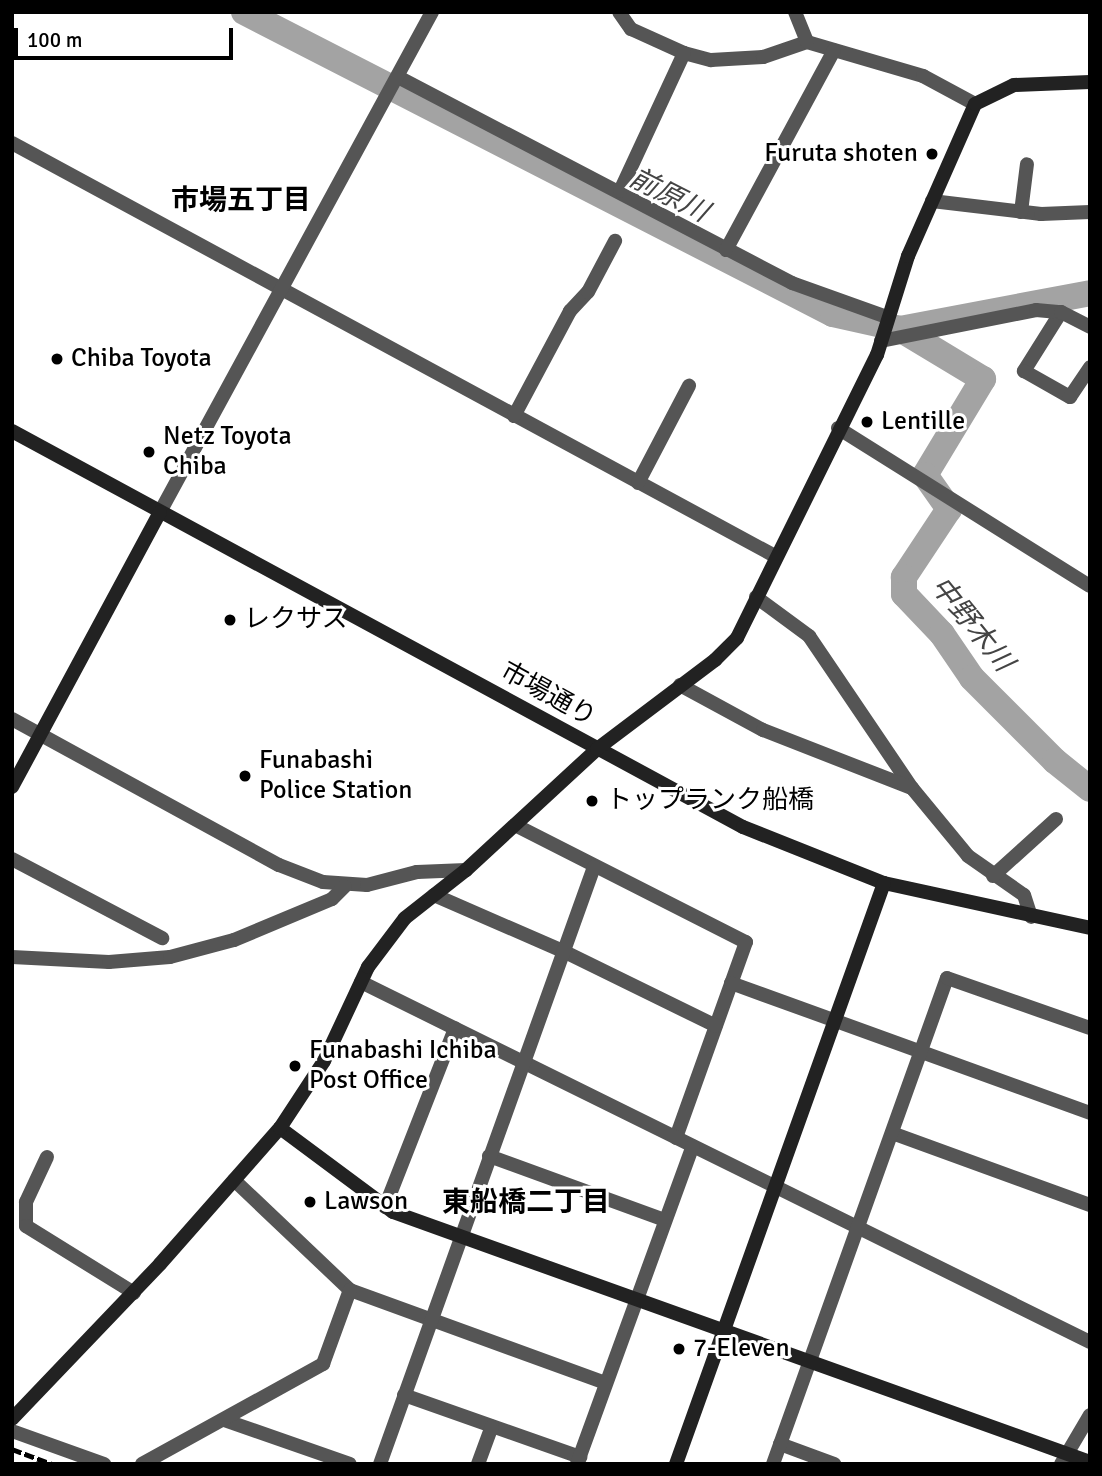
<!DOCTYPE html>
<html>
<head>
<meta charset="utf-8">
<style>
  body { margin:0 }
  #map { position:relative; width:1102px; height:1476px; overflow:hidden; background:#fff; font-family:Signika,"Noto Sans JP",sans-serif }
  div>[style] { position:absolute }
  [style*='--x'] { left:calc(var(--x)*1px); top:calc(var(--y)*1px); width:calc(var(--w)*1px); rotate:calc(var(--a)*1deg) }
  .river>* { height:26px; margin:-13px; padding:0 13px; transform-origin:13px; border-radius:13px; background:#a3a3a3 }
  .street>* { height:14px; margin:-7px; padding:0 7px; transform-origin:7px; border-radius:7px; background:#555 }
  .secondary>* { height:14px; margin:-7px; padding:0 7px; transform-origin:7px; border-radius:7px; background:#222 }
  .rail>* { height:4.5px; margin-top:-2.25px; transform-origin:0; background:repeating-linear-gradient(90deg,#000 0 10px,transparent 0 13.5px) }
  .dots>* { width:19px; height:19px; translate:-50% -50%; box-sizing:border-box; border:4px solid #fff; border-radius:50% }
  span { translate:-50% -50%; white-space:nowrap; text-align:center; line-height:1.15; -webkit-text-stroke:6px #fff; paint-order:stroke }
  .poi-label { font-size:26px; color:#000 }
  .right { translate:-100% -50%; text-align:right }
  .left { translate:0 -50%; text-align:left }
  .street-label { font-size:26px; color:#000 }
  .water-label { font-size:28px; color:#444; font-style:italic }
  .neighbourhood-label { font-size:28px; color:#000; font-weight:700 }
  .frame { position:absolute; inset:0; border:14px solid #000; pointer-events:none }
  .scale { position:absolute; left:14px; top:28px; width:219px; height:32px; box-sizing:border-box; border:4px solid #000; border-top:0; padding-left:9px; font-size:21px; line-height:24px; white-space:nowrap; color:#000; -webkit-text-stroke:5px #fff; paint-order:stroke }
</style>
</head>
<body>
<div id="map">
  <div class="river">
    <div style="--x:244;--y:12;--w:662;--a:27.15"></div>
    <div style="--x:833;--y:314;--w:69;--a:12.6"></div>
    <div style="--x:900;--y:329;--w:193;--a:-10.7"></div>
    <div style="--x:900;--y:329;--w:97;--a:31.1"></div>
    <div style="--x:983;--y:379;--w:112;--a:121.1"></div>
    <div style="--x:925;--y:475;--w:42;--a:54.8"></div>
    <div style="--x:949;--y:509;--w:82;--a:123.5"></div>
    <div style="--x:904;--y:577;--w:17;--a:90"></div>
    <div style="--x:904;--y:594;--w:55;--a:46.5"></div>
    <div style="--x:942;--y:634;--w:53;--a:55.7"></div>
    <div style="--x:972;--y:678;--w:117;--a:45"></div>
    <div style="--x:1055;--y:761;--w:45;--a:38.7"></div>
  </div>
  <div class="street">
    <div style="--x:619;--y:12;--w:21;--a:55"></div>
    <div style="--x:631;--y:29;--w:58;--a:24.4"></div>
    <div style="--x:684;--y:53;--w:28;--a:15"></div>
    <div style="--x:711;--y:60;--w:52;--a:-3.3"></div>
    <div style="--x:763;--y:57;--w:46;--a:-18.8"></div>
    <div style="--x:807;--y:42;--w:121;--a:16.3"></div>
    <div style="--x:923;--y:76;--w:59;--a:28.3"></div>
    <div style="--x:795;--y:12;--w:32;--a:68"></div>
    <div style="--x:398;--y:77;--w:445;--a:27.6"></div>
    <div style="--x:792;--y:283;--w:101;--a:19.7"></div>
    <div style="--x:12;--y:143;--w:868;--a:28.43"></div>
    <div style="--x:620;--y:191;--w:152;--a:-65.1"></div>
    <div style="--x:932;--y:201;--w:110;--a:6.8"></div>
    <div style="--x:1041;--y:214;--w:49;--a:-2.3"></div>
    <div style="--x:1021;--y:212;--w:48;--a:-82.9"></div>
    <div style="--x:726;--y:250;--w:227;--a:-61.6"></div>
    <div style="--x:1061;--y:312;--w:70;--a:122.1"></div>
    <div style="--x:1024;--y:371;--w:53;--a:29.5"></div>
    <div style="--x:1070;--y:397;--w:36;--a:-56"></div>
    <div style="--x:881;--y:341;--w:158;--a:-11.3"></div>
    <div style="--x:1036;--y:310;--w:25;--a:5"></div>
    <div style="--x:1061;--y:312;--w:33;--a:27"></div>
    <div style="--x:514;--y:416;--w:119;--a:-61.9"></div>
    <div style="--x:570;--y:311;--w:26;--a:-47"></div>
    <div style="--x:588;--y:292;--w:58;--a:-62.1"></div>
    <div style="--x:838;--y:428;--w:297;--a:32.1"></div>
    <div style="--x:638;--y:483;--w:110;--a:-62.3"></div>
    <div style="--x:160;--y:512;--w:569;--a:-61.45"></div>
    <div style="--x:756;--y:597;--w:66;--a:36.3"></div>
    <div style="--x:809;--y:636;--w:184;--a:55.9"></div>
    <div style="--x:912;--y:788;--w:88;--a:50.5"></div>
    <div style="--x:968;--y:856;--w:68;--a:34.9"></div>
    <div style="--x:1024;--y:895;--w:23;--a:72"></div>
    <div style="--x:680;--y:685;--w:94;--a:28.5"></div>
    <div style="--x:763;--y:730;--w:160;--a:21.3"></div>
    <div style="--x:12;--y:719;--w:304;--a:28.7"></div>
    <div style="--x:279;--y:865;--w:47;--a:21.1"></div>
    <div style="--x:323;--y:882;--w:44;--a:3.9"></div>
    <div style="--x:367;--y:885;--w:52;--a:-14.6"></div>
    <div style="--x:417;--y:872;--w:49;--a:-2.3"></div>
    <div style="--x:515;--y:825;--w:259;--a:26.9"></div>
    <div style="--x:746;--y:942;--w:208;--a:109.7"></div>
    <div style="--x:12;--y:859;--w:170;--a:27.8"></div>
    <div style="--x:993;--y:876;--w:85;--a:-42.1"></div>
    <div style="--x:434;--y:895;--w:141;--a:23.5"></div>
    <div style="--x:563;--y:951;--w:170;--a:26.1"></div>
    <div style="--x:12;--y:957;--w:97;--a:3"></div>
    <div style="--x:109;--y:962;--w:61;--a:-4.7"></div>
    <div style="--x:170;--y:957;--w:66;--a:-14.9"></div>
    <div style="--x:234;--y:940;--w:106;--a:-22.7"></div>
    <div style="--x:332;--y:899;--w:18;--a:-45"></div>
    <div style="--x:361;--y:982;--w:813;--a:26.28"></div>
    <div style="--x:731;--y:983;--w:382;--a:19.9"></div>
    <div style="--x:892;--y:1133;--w:211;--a:20"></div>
    <div style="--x:489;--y:1156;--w:187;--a:20"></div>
    <div style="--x:47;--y:1157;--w:50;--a:115"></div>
    <div style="--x:26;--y:1202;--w:24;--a:90"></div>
    <div style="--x:26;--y:1226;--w:127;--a:31.8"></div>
    <div style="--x:234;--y:1180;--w:160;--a:43.5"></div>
    <div style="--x:350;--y:1290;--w:272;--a:20"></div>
    <div style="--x:385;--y:1207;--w:192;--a:-68.6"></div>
    <div style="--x:404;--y:1395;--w:187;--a:19.4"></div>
    <div style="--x:224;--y:1420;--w:133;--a:19.2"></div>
    <div style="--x:12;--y:1431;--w:98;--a:19.7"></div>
    <div style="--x:780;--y:1444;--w:58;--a:20.3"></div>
    <div style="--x:142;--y:1464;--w:207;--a:-28.9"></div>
    <div style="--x:323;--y:1364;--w:79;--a:-70"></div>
    <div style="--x:380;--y:1464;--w:634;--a:-70.28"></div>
    <div style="--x:478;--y:1464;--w:40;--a:-69.8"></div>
    <div style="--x:577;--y:1464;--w:338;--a:-70"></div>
    <div style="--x:773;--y:1464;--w:516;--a:-70.3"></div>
    <div style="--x:947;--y:978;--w:151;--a:19.3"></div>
    <div style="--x:1061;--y:1464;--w:57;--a:-59.4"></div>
  </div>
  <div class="secondary">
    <div style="--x:12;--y:431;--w:831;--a:28.45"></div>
    <div style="--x:743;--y:827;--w:152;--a:21.7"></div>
    <div style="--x:884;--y:883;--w:211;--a:12.3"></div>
    <div style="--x:12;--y:787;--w:312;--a:-61.7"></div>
    <div style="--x:280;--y:1128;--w:141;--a:36.6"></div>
    <div style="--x:393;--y:1212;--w:740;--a:19.73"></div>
    <div style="--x:12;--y:1419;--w:214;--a:-46.3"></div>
    <div style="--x:160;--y:1264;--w:181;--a:-48.6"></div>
    <div style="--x:280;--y:1128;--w:80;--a:-56.7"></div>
    <div style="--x:324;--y:1061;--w:104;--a:-64.9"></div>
    <div style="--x:368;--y:967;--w:61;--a:-52.9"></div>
    <div style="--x:405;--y:918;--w:78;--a:-38.2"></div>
    <div style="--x:466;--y:870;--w:178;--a:-42.7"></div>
    <div style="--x:597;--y:749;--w:148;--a:-37"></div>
    <div style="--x:715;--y:660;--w:31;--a:-45"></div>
    <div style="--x:737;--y:638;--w:316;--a:-63.7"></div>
    <div style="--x:877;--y:355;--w:104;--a:-72.6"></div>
    <div style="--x:908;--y:256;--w:166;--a:-66.2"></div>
    <div style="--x:975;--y:104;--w:43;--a:-26"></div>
    <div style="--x:1014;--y:85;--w:76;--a:-2.3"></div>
    <div style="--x:676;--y:1464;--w:617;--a:-70.3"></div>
  </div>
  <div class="rail">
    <div style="--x:12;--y:1449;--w:43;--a:20.6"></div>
  </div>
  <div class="dots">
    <div style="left:932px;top:154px;background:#000"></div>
    <div style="left:57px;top:359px;background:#000"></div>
    <div style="left:867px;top:422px;background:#000"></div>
    <div style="left:149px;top:452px;background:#000"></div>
    <div style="left:230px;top:620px;background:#000"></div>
    <div style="left:245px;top:776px;background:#000"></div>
    <div style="left:592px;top:801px;background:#000"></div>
    <div style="left:295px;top:1066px;background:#000"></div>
    <div style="left:310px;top:1202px;background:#000"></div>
    <div style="left:679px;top:1349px;background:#000"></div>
  </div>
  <div class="poi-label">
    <span class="right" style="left:918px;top:154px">Furuta shoten</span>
    <span class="left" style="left:71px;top:359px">Chiba Toyota</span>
    <span class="left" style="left:881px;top:422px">Lentille</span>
    <span class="left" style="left:163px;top:452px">Netz Toyota<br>Chiba</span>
    <span class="left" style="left:244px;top:620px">レクサス</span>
    <span class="left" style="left:259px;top:776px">Funabashi<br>Police Station</span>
    <span class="left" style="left:606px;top:801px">トップランク船橋</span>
    <span class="left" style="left:309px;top:1066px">Funabashi Ichiba<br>Post Office</span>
    <span class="left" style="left:324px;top:1202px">Lawson</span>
    <span class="left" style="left:693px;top:1349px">7-Eleven</span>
  </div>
  <div class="street-label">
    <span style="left:548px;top:695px;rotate:29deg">市場通り</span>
  </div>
  <div class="water-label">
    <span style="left:669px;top:195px;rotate:27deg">前原川</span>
    <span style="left:972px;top:624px;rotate:51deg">中野木川</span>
  </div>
  <div class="neighbourhood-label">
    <span style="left:241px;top:200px">市場五丁目</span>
    <span style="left:526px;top:1202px">東船橋二丁目</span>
  </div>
  <div class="frame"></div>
  <div class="scale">100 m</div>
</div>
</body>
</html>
